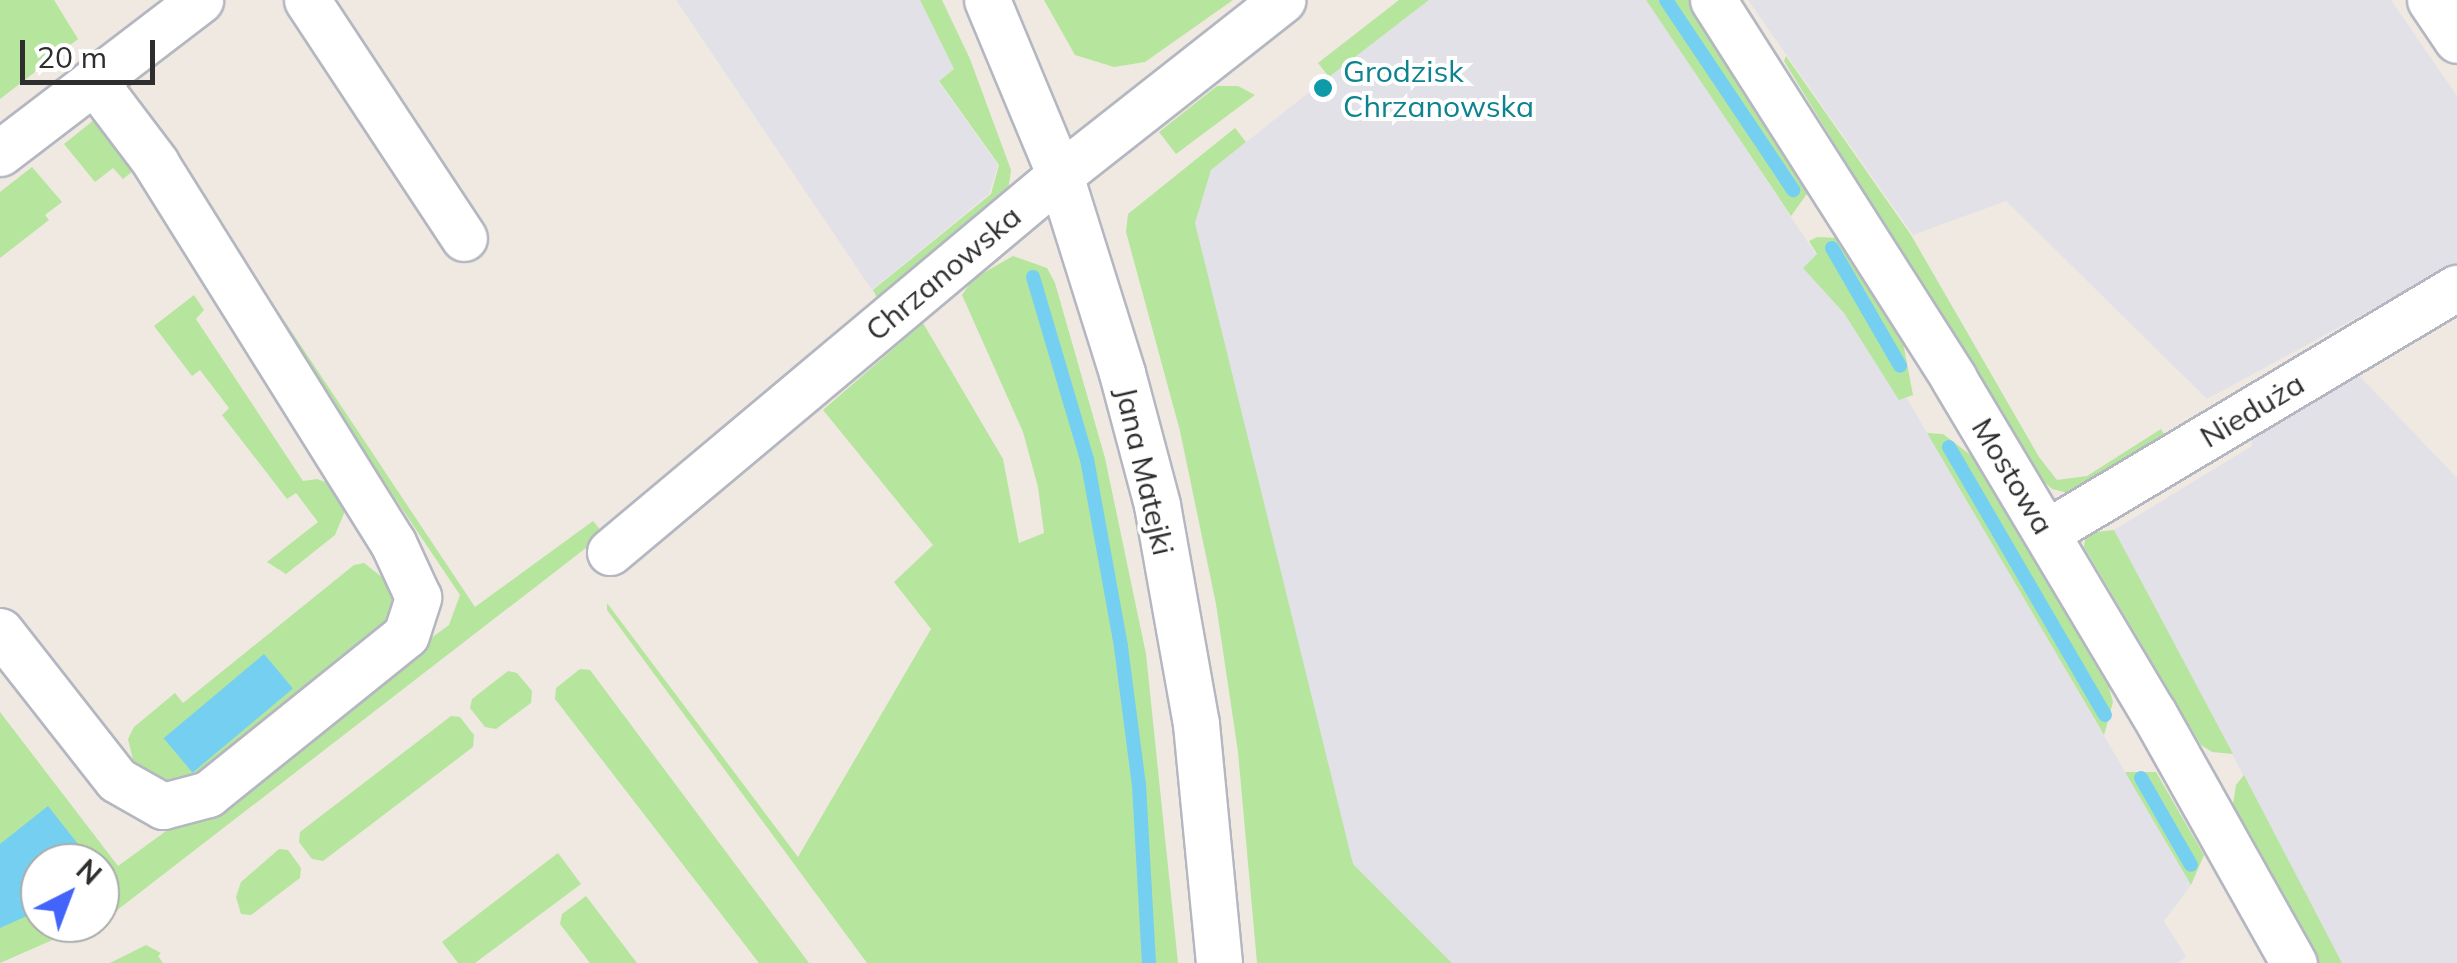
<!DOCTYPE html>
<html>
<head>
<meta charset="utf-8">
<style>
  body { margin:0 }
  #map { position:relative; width:2457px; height:963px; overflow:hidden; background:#efe9e1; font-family:Mulish,sans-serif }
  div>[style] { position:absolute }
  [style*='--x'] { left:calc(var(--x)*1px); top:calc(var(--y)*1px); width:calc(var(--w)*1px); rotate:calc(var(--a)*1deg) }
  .industrial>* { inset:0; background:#e3e1e8 }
  .green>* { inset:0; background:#b6e59e }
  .water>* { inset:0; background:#75cff0; transform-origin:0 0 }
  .stream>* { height:14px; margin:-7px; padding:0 7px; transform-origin:7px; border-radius:7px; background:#75cff0 }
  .roads { filter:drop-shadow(2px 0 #b4b7c1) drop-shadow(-2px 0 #b4b7c1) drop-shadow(0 2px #b4b7c1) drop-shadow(0 -2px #b4b7c1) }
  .minor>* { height:45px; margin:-22.5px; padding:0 22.5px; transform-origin:22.5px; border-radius:22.5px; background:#fff }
  .dots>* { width:28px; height:28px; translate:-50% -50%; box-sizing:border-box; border:5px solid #fff; border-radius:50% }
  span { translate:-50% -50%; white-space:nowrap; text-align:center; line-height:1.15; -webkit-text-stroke:8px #fff; paint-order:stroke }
  .culture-label { font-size:30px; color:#0d838f }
  .left { translate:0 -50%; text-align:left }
  .street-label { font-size:30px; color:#2e2e2e }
  .north { position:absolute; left:20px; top:843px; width:100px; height:100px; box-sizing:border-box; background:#fff; border:2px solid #ababab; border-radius:50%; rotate:42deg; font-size:28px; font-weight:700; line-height:40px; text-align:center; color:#2e2e2e }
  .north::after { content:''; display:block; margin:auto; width:35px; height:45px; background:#4264fb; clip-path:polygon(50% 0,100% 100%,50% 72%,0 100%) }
  .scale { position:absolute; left:20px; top:40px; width:135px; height:45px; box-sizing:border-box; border:5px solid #2e2e2e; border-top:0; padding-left:12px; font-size:30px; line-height:35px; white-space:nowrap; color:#2e2e2e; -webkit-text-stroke:8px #fff; paint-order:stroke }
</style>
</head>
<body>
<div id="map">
  <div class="industrial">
    <div style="clip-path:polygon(676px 0,920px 0,954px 69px,938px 81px,998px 165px,989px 194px,872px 290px)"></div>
    <div style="clip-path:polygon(1429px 0,1646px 0,1870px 335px,2191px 885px,2164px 921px,2186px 956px,2179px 963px,1353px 963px,1195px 223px,1211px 170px,1312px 90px,1319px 98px,1334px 87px,1329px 77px)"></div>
    <div style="clip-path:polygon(1748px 0,2391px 0,2457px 96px,2457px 263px,2207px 399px,2006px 201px,1913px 235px)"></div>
    <div style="clip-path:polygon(2353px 369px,2457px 478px,2457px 963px,2342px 963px,2114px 530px,2252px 446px,2251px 432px)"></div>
  </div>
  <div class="green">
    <div style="clip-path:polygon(0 0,54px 0,78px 39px,0 99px)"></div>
    <div style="clip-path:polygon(920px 0,942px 0,970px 59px,1011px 170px,1008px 192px,883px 309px,873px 290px,991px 194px,999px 165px,939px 81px,954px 69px)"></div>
    <div style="clip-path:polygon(1044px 0,1233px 0,1145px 62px,1114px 67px,1075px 55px)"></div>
    <div style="clip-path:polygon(1399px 0,1429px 0,1329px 77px,1318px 63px)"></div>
    <div style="clip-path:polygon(1646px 0,1689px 0,1809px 191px,1791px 216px)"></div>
    <div style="clip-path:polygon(1786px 56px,1911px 235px,2039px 457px,2057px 480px,2087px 476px,2161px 429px,2169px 443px,2077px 495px,2052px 489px,2037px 475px,1784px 61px)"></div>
    <div style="clip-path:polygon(1217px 86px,1238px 86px,1255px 95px,1176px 154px,1159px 132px)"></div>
    <div style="clip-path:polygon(94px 120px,138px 167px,123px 179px,113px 168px,95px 182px,64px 144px)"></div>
    <div style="clip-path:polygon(1235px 128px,1246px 142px,1211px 170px,1195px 223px,1353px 864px,1452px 963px,1257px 963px,1238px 752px,1216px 604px,1180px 431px,1126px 232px,1128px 214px)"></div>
    <div style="clip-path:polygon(170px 149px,475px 607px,593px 521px,604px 534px,116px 911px,100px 919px,100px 863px,40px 863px,40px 923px,91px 923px,0 963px,0 712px,118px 866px,449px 625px,460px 595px,164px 154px)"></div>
    <div style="clip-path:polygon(32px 167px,62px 202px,45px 215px,49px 220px,0 258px,0 192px)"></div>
    <div style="clip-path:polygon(1817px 237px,1838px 238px,1902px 337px,1913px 395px,1899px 400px,1844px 313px,1803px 268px,1817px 254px,1809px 241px)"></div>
    <div style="clip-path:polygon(1013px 256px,1047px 268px,1055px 283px,1105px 458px,1146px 654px,1178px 963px,867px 963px,607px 610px,607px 603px,798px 857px,931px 629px,894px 582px,933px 545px,823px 410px,923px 323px,1003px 459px,1019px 543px,1044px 533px,1038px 487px,1023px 432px,962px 295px,973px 279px)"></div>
    <div style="clip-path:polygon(194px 295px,204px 310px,196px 319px,303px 481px,317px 479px,328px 483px,341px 499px,345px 511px,335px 535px,286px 574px,267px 562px,318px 522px,296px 493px,287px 499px,222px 415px,229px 408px,200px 370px,192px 376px,154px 326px)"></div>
    <div style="clip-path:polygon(1927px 433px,1943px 434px,1981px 463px,2109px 688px,2113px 702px,2104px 735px)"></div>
    <div style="clip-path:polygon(2114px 530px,2233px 754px,2212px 752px,2201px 745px,2084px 547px,2086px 533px)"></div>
    <div style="clip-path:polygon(364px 563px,392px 585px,397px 602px,390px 631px,188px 780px,158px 782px,143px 772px,133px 760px,128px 739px,134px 727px,175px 693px,183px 703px,354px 565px)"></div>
    <div style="clip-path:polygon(580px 669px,590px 670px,809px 963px,759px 963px,555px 699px,556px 688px)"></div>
    <div style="clip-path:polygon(508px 671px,517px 673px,532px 691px,531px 703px,496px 729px,485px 727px,470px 708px,472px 699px)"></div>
    <div style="clip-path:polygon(451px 716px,460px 717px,474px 735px,473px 747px,323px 861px,312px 859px,299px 842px,300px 832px)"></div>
    <div style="clip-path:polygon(2125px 772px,2156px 772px,2204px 855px,2191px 885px)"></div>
    <div style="clip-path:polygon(2244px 775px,2342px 963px,2317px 963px,2274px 889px,2233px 805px,2236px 785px)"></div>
    <div style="clip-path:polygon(279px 849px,288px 850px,301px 868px,300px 878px,251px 915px,241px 914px,236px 897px,241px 882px)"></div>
    <div style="clip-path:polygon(558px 853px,581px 884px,475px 963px,458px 963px,442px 942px)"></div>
    <div style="clip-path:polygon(586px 896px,637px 963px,590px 963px,560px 924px,562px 914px)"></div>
    <div style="clip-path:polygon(146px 945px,161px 953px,158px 956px,163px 963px,110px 963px)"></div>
  </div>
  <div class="water">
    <div style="left:264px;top:654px;width:45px;height:131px;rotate:50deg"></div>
    <div style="clip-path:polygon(48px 806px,93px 863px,40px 863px,40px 910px,0 928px,0 844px)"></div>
  </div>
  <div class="stream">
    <div style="--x:1666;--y:0;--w:229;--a:56.2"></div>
    <div style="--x:1832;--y:248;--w:136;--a:60"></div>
    <div style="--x:1033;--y:277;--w:190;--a:73.5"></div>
    <div style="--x:1087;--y:459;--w:191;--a:79.7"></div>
    <div style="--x:1121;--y:647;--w:139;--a:82.6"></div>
    <div style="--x:1139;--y:785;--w:178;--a:86.8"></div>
    <div style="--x:1949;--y:447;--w:310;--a:59.8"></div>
    <div style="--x:2141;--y:778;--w:100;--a:60.1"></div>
  </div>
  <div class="roads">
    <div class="minor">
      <div style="--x:307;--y:0;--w:285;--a:56.6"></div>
      <div style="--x:987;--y:0;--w:190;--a:67.4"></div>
      <div style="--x:1060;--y:175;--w:207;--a:72.6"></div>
      <div style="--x:1122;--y:373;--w:137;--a:75.1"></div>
      <div style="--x:1157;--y:505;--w:222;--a:79.9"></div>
      <div style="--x:1196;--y:724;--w:240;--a:84.5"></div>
      <div style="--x:1713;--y:0;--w:449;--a:57.5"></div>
      <div style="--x:1954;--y:379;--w:390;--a:59.2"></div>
      <div style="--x:2154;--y:714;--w:286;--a:60.7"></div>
      <div style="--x:2430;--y:0;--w:48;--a:56"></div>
      <div style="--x:0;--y:153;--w:252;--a:-37.4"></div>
      <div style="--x:2047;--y:532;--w:477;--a:-30.8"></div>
      <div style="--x:610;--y:552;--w:587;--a:-39.96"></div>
      <div style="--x:1060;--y:175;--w:283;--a:-38.2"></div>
      <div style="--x:0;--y:631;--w:189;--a:51.9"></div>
      <div style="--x:117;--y:780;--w:53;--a:29.5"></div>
      <div style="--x:163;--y:806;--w:47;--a:-14.9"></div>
      <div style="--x:208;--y:794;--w:254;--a:-38.8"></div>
      <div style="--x:406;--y:635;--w:40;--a:-72"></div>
      <div style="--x:418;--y:597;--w:60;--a:-114.8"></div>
      <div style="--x:393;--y:543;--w:448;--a:-122"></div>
      <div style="--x:156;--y:163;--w:103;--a:-127.1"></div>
    </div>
  </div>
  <div class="dots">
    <div style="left:1323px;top:88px;background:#0f9aa8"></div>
  </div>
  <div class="culture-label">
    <span class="left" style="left:1343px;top:88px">Grodzisk<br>Chrzanowska</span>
  </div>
  <div class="street-label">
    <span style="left:943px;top:273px;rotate:-40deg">Chrzanowska</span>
    <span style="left:2252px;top:410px;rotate:-31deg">Nieduża</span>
    <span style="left:1145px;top:471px;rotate:77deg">Jana Matejki</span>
    <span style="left:2013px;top:476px;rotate:59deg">Mostowa</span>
  </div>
  <div class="north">N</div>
  <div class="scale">20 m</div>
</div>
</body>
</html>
